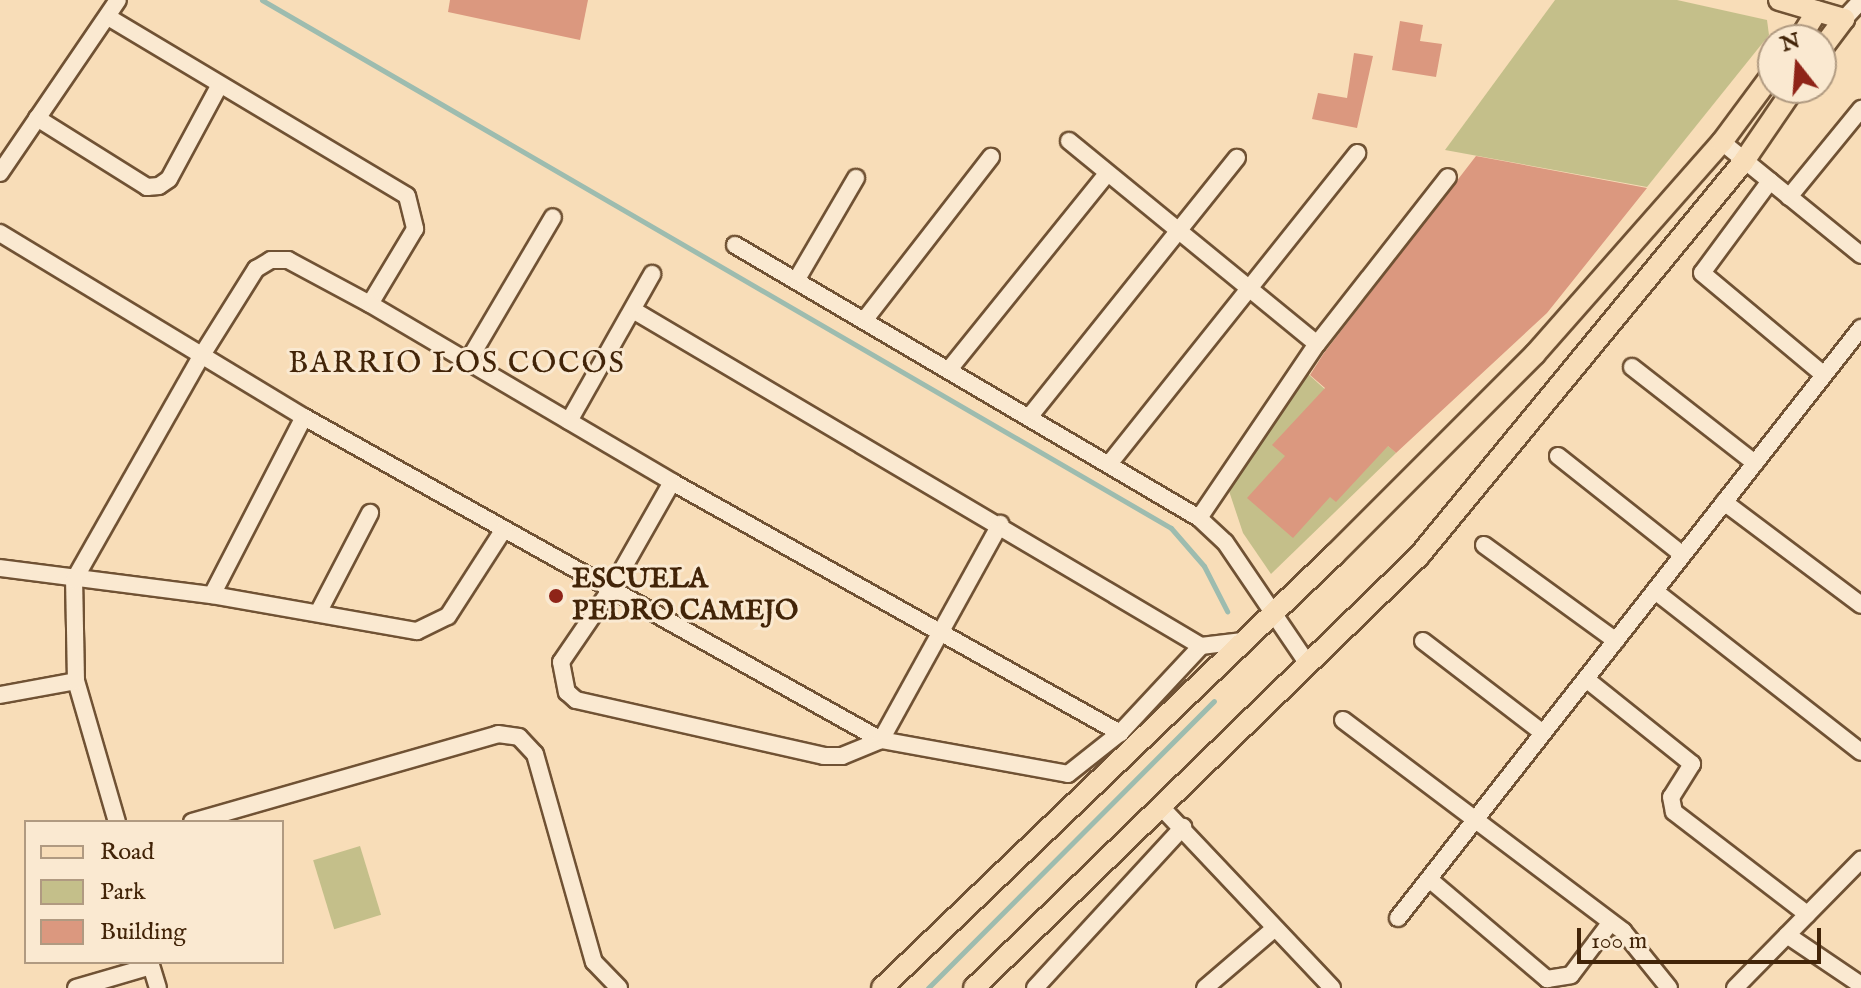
<!DOCTYPE html>
<html>
<head>
<meta charset="utf-8">
<style>
  body { margin:0 }
  #map { position:relative; width:1861px; height:988px; overflow:hidden; background:#f8ddb8; font-family:"IM FELL English",serif }
  div>[style] { position:absolute }
  [style*='--x'] { left:calc(var(--x)*1px); top:calc(var(--y)*1px); width:calc(var(--w)*1px); rotate:calc(var(--a)*1deg) }
  .green>* { inset:0; background:#c4bf8a; transform-origin:0 0 }
  .stream>* { height:5px; margin:-2.5px; padding:0 2.5px; transform-origin:2.5px; border-radius:2.5px; background:#9dbcaf }
  .building>* { inset:0; background:#db987f }
  .roads { filter:drop-shadow(2px 0 #705234) drop-shadow(-2px 0 #705234) drop-shadow(0 2px #705234) drop-shadow(0 -2px #705234) }
  .minor>* { height:16px; margin:-8px; padding:0 8px; transform-origin:8px; border-radius:8px; background:#fae9d1 }
  .major>* { height:20px; margin:-10px; padding:0 10px; transform-origin:10px; border-radius:10px; background:#f8ddb8 }
  .dots>* { width:22px; height:22px; translate:-50% -50%; box-sizing:border-box; border:4px solid #fae9d1; border-radius:50% }
  span { translate:-50% -50%; white-space:nowrap; text-align:center; line-height:1.15; -webkit-text-stroke:6px #fae9d1; paint-order:stroke }
  .poi-label { font-size:28px; color:#422408; font-weight:700 }
  .left { translate:0 -50%; text-align:left }
  .neighbourhood-label { font-size:30px; color:#422408; letter-spacing:2px }
  .legend { position:absolute; left:24px; top:820px; width:260px; height:144px; box-sizing:border-box; background:#fae9d1; border:2px solid #b09a81; margin:0; padding:10px 14px; list-style:none; font-size:24px; color:#422408 }
  .legend li { display:flex; align-items:center; gap:16px; height:40px }
  .legend b { width:40px; border:2px solid #b09a81 }
  .north { position:absolute; left:1757px; top:24px; width:80px; height:80px; box-sizing:border-box; background:#fae9d1; border:2px solid #b09a81; border-radius:50%; rotate:343deg; font-size:22px; font-weight:700; line-height:32px; text-align:center; color:#422408 }
  .north::after { content:''; display:block; margin:auto; width:28px; height:36px; background:#8f2418; clip-path:polygon(50% 0,100% 100%,50% 72%,0 100%) }
  .scale { position:absolute; left:1577px; top:928px; width:244px; height:36px; box-sizing:border-box; border:4px solid #422408; border-top:0; padding-left:10px; font-size:24px; line-height:28px; white-space:nowrap; color:#422408; -webkit-text-stroke:6px #fae9d1; paint-order:stroke }
</style>
</head>
<body>
<div id="map">
  <div class="green">
    <div style="clip-path:polygon(1555px 0,1677px 0,1767px 20px,1769px 35px,1647px 187px,1445px 150px)"></div>
    <div style="clip-path:polygon(1308px 374px,1396px 453px,1271px 574px,1243px 533px,1229px 491px,1233px 474px)"></div>
    <div style="left:360px;top:846px;width:72px;height:49px;rotate:73deg"></div>
  </div>
  <div class="stream">
    <div style="--x:262;--y:0;--w:1051;--a:30.15"></div>
    <div style="--x:1171;--y:528;--w:50;--a:49"></div>
    <div style="--x:1204;--y:566;--w:51;--a:62.9"></div>
    <div style="--x:928;--y:988;--w:405;--a:-45.1"></div>
  </div>
  <div class="building">
    <div style="clip-path:polygon(450px 0,588px 0,580px 40px,448px 12px)"></div>
    <div style="clip-path:polygon(1400px 21px,1423px 25px,1420px 41px,1442px 44px,1436px 77px,1392px 70px)"></div>
    <div style="clip-path:polygon(1354px 53px,1373px 56px,1357px 128px,1312px 119px,1318px 93px,1347px 98px)"></div>
    <div style="clip-path:polygon(1476px 156px,1647px 188px,1547px 313px,1396px 453px,1388px 446px,1336px 502px,1330px 497px,1293px 538px,1247px 498px,1285px 456px,1272px 445px,1325px 388px,1310px 375px,1324px 353px)"></div>
  </div>
  <div class="roads">
    <div class="minor">
      <div style="--x:108;--y:17;--w:348;--a:30.9"></div>
      <div style="--x:407;--y:196;--w:34;--a:76"></div>
      <div style="--x:415;--y:229;--w:87;--a:121"></div>
      <div style="--x:1844;--y:19;--w:25;--a:-47"></div>
      <div style="--x:37;--y:118;--w:130;--a:32.1"></div>
      <div style="--x:147;--y:187;--w:12;--a:-5"></div>
      <div style="--x:159;--y:186;--w:12;--a:-35"></div>
      <div style="--x:169;--y:179;--w:106;--a:-61.7"></div>
      <div style="--x:1069;--y:141;--w:320;--a:39.3"></div>
      <div style="--x:1722;--y:142;--w:179;--a:39.1"></div>
      <div style="--x:0;--y:173;--w:209;--a:-55.7"></div>
      <div style="--x:1770;--y:181;--w:114;--a:126.5"></div>
      <div style="--x:1702;--y:273;--w:159;--a:39.9"></div>
      <div style="--x:1789;--y:197;--w:114;--a:-50.7"></div>
      <div style="--x:0;--y:233;--w:355;--a:31.2"></div>
      <div style="--x:304;--y:417;--w:661;--a:29.24"></div>
      <div style="--x:881;--y:740;--w:190;--a:10.3"></div>
      <div style="--x:1068;--y:774;--w:66;--a:-38.3"></div>
      <div style="--x:1120;--y:733;--w:119;--a:-47"></div>
      <div style="--x:1201;--y:646;--w:38;--a:-7"></div>
      <div style="--x:735;--y:245;--w:538;--a:30.47"></div>
      <div style="--x:1199;--y:518;--w:35;--a:43"></div>
      <div style="--x:1225;--y:542;--w:148;--a:55.8"></div>
      <div style="--x:797;--y:279;--w:117;--a:-59.7"></div>
      <div style="--x:633;--y:310;--w:660;--a:30.61"></div>
      <div style="--x:866;--y:318;--w:204;--a:-52.2"></div>
      <div style="--x:467;--y:363;--w:169;--a:-59.5"></div>
      <div style="--x:951;--y:367;--w:248;--a:-51.1"></div>
      <div style="--x:1632;--y:367;--w:156;--a:38"></div>
      <div style="--x:1030;--y:416;--w:331;--a:-51.3"></div>
      <div style="--x:569;--y:421;--w:169;--a:-60.5"></div>
      <div style="--x:1558;--y:456;--w:159;--a:38.4"></div>
      <div style="--x:1109;--y:464;--w:398;--a:-51.4"></div>
      <div style="--x:672;--y:482;--w:120;--a:119.6"></div>
      <div style="--x:613;--y:586;--w:92;--a:124.4"></div>
      <div style="--x:561;--y:662;--w:31;--a:79"></div>
      <div style="--x:567;--y:692;--w:12;--a:42"></div>
      <div style="--x:576;--y:700;--w:254;--a:12.7"></div>
      <div style="--x:824;--y:756;--w:18;--a:0"></div>
      <div style="--x:842;--y:756;--w:42;--a:-22.3"></div>
      <div style="--x:881;--y:740;--w:247;--a:-61.1"></div>
      <div style="--x:1724;--y:502;--w:171;--a:36.9"></div>
      <div style="--x:1199;--y:518;--w:210;--a:-55.9"></div>
      <div style="--x:1317;--y:344;--w:212;--a:-51.9"></div>
      <div style="--x:1484;--y:545;--w:163;--a:36"></div>
      <div style="--x:0;--y:568;--w:214;--a:7.3"></div>
      <div style="--x:212;--y:595;--w:208;--a:10"></div>
      <div style="--x:417;--y:631;--w:34;--a:-26"></div>
      <div style="--x:448;--y:616;--w:103;--a:-57.2"></div>
      <div style="--x:1655;--y:591;--w:261;--a:38"></div>
      <div style="--x:212;--y:595;--w:200;--a:-62.7"></div>
      <div style="--x:318;--y:613;--w:113;--a:-62.5"></div>
      <div style="--x:1423;--y:641;--w:151;--a:37.5"></div>
      <div style="--x:1586;--y:679;--w:136;--a:38.7"></div>
      <div style="--x:1692;--y:764;--w:39;--a:122"></div>
      <div style="--x:1671;--y:797;--w:15;--a:79"></div>
      <div style="--x:1674;--y:812;--w:168;--a:37.5"></div>
      <div style="--x:0;--y:695;--w:77;--a:-10.4"></div>
      <div style="--x:1343;--y:720;--w:351;--a:37"></div>
      <div style="--x:1623;--y:931;--w:73;--a:51.1"></div>
      <div style="--x:1163;--y:809;--w:246;--a:46.6"></div>
      <div style="--x:117;--y:822;--w:147;--a:-106.2"></div>
      <div style="--x:76;--y:681;--w:101;--a:-91.1"></div>
      <div style="--x:74;--y:580;--w:259;--a:-60.4"></div>
      <div style="--x:202;--y:355;--w:102;--a:-57.9"></div>
      <div style="--x:256;--y:269;--w:17;--a:-31"></div>
      <div style="--x:271;--y:260;--w:17;--a:0"></div>
      <div style="--x:288;--y:260;--w:93;--a:28.2"></div>
      <div style="--x:370;--y:304;--w:351;--a:30.5"></div>
      <div style="--x:672;--y:482;--w:514;--a:29.26"></div>
      <div style="--x:192;--y:822;--w:318;--a:-16"></div>
      <div style="--x:498;--y:734;--w:21;--a:8"></div>
      <div style="--x:519;--y:737;--w:23;--a:47"></div>
      <div style="--x:535;--y:754;--w:216;--a:74.2"></div>
      <div style="--x:594;--y:962;--w:36;--a:46"></div>
      <div style="--x:1429;--y:879;--w:155;--a:40.3"></div>
      <div style="--x:1547;--y:979;--w:24;--a:-9"></div>
      <div style="--x:1571;--y:975;--w:66;--a:-53"></div>
      <div style="--x:1398;--y:918;--w:750;--a:-51.88"></div>
      <div style="--x:1787;--y:935;--w:89;--a:34"></div>
      <div style="--x:150;--y:962;--w:27;--a:73"></div>
      <div style="--x:76;--y:988;--w:78;--a:-16.3"></div>
      <div style="--x:1035;--y:988;--w:219;--a:-47.4"></div>
      <div style="--x:1205;--y:988;--w:92;--a:-40.6"></div>
      <div style="--x:1735;--y:988;--w:180;--a:-45.5"></div>
    </div>
    <div class="major">
      <div style="--x:1779;--y:0;--w:68;--a:16.3"></div>
      <div style="--x:1844;--y:19;--w:39;--a:127"></div>
      <div style="--x:1799;--y:40;--w:34;--a:-58"></div>
      <div style="--x:882;--y:988;--w:627;--a:-43.77"></div>
      <div style="--x:1335;--y:554;--w:283;--a:-45"></div>
      <div style="--x:1535;--y:354;--w:283;--a:-48.6"></div>
      <div style="--x:1722;--y:142;--w:86;--a:-53.5"></div>
      <div style="--x:974;--y:988;--w:620;--a:-44.15"></div>
      <div style="--x:1419;--y:556;--w:512;--a:-50.55"></div>
      <div style="--x:1744;--y:161;--w:88;--a:-55.6"></div>
    </div>
  </div>
  <div class="dots">
    <div style="left:556px;top:596px;background:#8f2418"></div>
  </div>
  <div class="poi-label">
    <span class="left" style="left:572px;top:596px">ESCUELA<br>PEDRO CAMEJO</span>
  </div>
  <div class="neighbourhood-label">
    <span style="left:457px;top:364px">BARRIO LOS COCOS</span>
  </div>
  <ul class="legend">
  <li><b style="height:10px;background:#f8ddb8"></b>Road</li>
  <li><b style="height:22px;background:#c4bf8a"></b>Park</li>
  <li><b style="height:22px;background:#db987f"></b>Building</li>
  </ul>
  <div class="north">N</div>
  <div class="scale">100 m</div>
</div>
</body>
</html>
